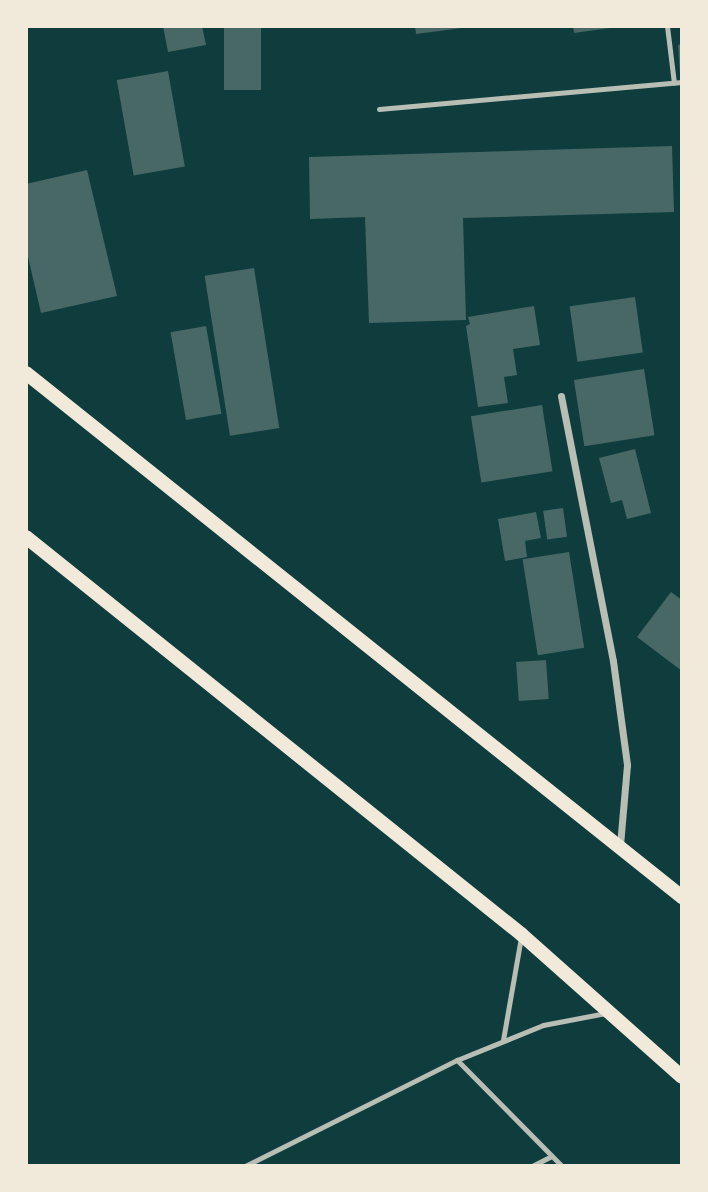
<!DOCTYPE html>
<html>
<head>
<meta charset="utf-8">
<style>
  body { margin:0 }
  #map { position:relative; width:708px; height:1192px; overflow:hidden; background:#0f3d3e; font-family:"Space Grotesk",sans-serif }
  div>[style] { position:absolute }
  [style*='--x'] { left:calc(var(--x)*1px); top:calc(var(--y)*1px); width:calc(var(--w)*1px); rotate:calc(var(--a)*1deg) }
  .building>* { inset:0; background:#486865; transform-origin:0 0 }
  .service>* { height:5px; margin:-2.5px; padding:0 2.5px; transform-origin:2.5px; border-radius:2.5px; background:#b8beb3 }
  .minor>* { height:7px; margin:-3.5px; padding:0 3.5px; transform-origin:3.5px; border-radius:3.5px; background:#b8beb3 }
  .secondary>* { height:14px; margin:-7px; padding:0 7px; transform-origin:7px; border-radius:7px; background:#f1e9da }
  span { translate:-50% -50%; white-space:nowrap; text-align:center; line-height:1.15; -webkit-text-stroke:5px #f1e9da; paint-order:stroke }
  .frame { position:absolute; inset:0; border:28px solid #f1e9da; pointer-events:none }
</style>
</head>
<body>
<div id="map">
  <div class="building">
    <div style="clip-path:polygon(163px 26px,202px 26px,206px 45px,168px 52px)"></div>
    <div style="left:224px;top:26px;width:37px;height:64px"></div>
    <div style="clip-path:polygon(415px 26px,462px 26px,462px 28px,416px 34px)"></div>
    <div style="clip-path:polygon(573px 26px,610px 26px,610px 28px,574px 33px)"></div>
    <div style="clip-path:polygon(682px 44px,682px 74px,680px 74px,678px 45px)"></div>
    <div style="left:168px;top:71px;width:97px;height:52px;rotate:80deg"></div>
    <div style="clip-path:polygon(672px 146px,674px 212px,463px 218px,466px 320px,369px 323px,365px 217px,310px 219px,309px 157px)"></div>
    <div style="clip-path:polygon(87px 170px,117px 296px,41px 313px,26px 248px,26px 184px)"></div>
    <div style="left:254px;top:268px;width:162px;height:50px;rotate:81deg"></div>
    <div style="left:635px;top:297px;width:56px;height:66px;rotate:82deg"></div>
    <div style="clip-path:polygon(534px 306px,540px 345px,513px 349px,517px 375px,504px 377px,508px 403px,478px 407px,466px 326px,470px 324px,468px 317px)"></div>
    <div style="left:206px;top:326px;width:89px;height:36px;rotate:80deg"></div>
    <div style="left:644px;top:369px;width:67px;height:71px;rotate:81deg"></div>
    <div style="left:542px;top:405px;width:67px;height:72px;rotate:81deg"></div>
    <div style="clip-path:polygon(635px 449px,651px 513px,627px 519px,622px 500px,611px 503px,599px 458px)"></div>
    <div style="left:563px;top:508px;width:29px;height:20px;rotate:82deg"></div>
    <div style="clip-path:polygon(536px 512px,541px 538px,525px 541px,527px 557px,505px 561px,498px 519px)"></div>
    <div style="left:569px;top:552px;width:97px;height:47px;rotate:81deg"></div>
    <div style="clip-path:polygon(671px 592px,682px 600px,682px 671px,637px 637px)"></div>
    <div style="left:546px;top:660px;width:39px;height:30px;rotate:86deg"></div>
  </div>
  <div class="service">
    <div style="--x:667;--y:26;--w:57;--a:83"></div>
    <div style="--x:379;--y:109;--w:304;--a:-5.1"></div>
    <div style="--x:503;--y:1040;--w:105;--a:-80.1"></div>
    <div style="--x:457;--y:1060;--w:149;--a:45.3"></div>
    <div style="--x:245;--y:1166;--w:237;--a:-26.6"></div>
    <div style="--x:457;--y:1060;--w:93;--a:-22.1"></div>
    <div style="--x:543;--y:1025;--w:64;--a:-10.8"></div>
    <div style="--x:532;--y:1166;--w:22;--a:-27"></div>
  </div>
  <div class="minor">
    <div style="--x:561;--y:396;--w:270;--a:78.9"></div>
    <div style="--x:613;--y:661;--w:105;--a:82.3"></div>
    <div style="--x:627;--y:765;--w:80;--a:95"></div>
  </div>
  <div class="secondary">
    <div style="--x:26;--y:373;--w:840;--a:38.62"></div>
    <div style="--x:26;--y:537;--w:635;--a:38.73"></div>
    <div style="--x:521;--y:934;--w:215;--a:41.6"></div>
  </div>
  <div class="frame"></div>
</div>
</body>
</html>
